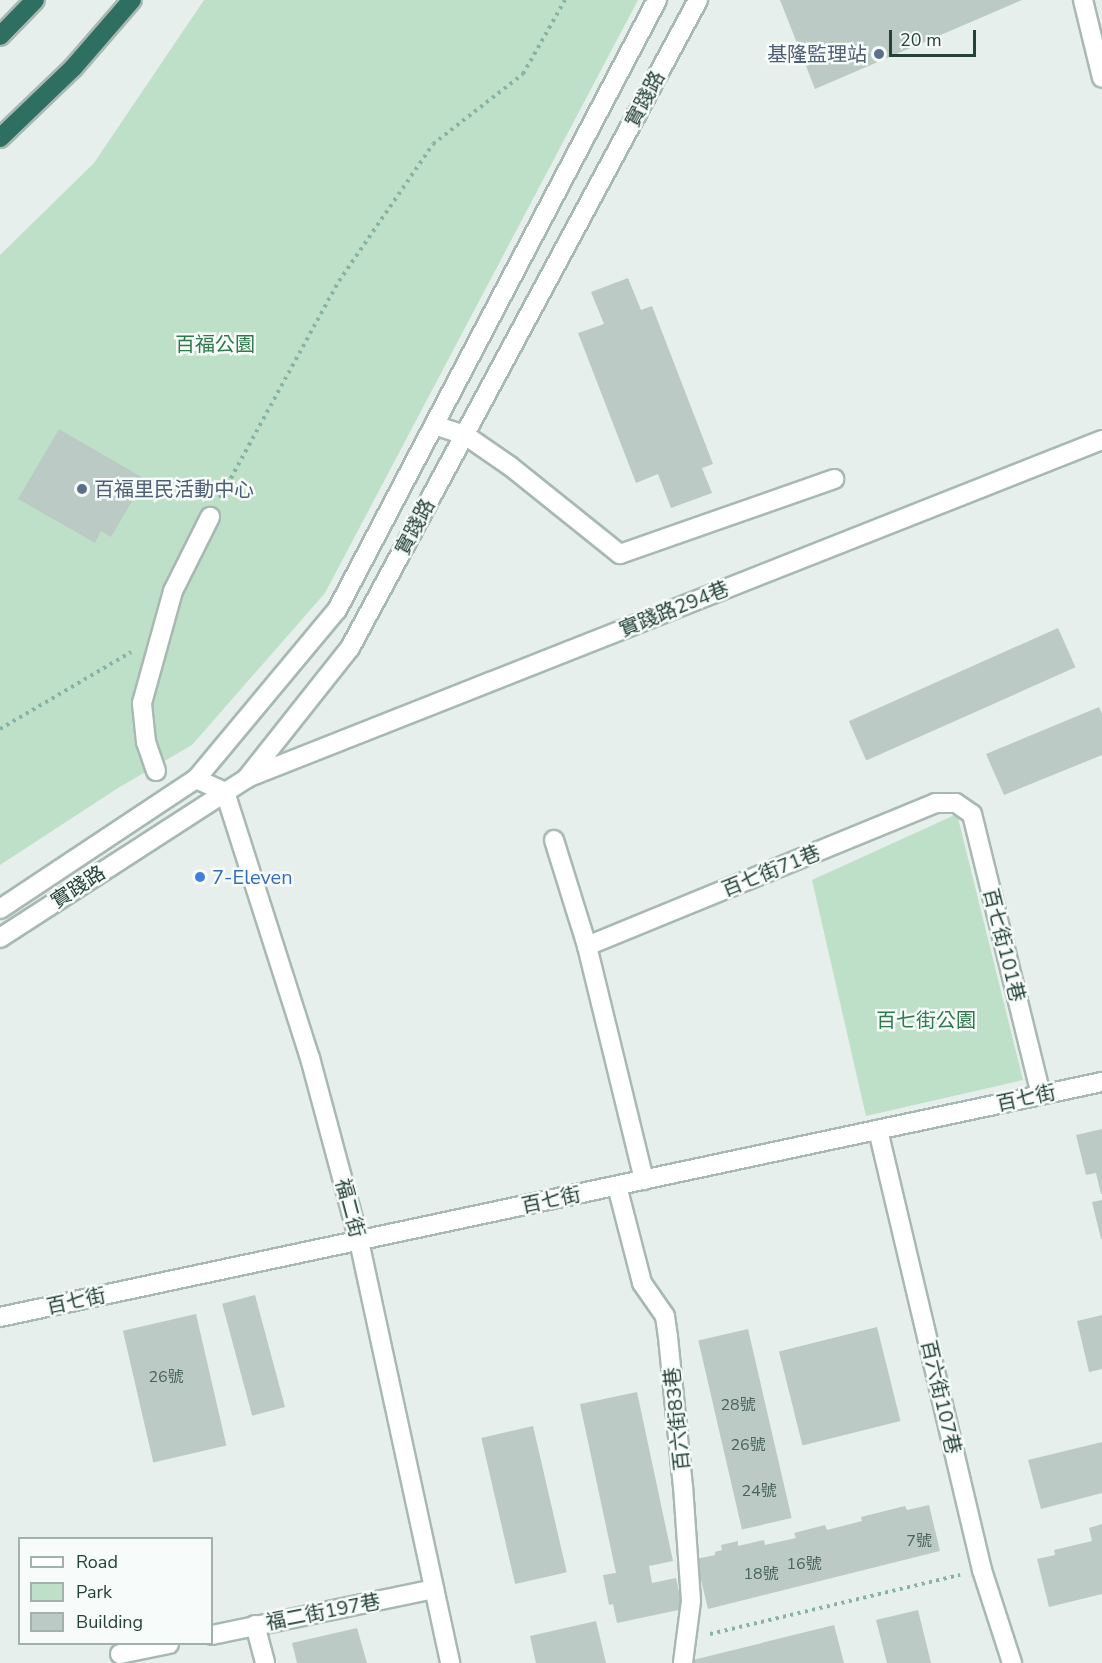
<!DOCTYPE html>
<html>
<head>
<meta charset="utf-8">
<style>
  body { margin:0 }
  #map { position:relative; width:1102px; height:1663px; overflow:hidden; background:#e6efeb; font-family:"Nunito Sans","Noto Sans TC",sans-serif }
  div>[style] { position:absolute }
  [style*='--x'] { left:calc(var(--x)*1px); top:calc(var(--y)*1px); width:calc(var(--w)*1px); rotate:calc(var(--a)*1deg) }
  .green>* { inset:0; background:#bfe0c8 }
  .building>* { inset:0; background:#bbcac4; transform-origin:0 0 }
  .path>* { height:4px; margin-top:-2px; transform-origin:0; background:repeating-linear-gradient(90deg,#86b3a5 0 3px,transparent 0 7.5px) }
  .roads { filter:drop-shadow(2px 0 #a8b8b2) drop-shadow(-2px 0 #a8b8b2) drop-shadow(0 2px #a8b8b2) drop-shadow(0 -2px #a8b8b2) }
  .minor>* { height:18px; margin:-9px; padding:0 9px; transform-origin:9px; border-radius:9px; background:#fff }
  .highway>* { height:18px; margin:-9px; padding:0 9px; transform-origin:9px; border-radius:9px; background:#2f6f62 }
  .dots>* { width:16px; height:16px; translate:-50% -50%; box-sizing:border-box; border:3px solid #f7fbf9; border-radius:50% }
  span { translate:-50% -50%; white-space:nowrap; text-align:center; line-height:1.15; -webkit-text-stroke:5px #f7fbf9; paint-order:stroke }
  .number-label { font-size:16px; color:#4a645c }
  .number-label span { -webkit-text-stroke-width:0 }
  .service-label { font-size:20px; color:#4e5e75 }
  .right { translate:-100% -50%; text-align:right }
  .left { translate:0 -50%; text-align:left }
  .street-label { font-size:20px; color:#24423a }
  .park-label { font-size:20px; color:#2d7a4b }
  .shop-label { font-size:20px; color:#366cbe }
  .legend { position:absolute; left:18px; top:1537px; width:195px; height:108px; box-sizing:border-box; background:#f7fbf9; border:2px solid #a3b1ad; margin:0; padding:8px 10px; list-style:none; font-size:18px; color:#24423a }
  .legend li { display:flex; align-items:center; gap:12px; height:30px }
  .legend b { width:30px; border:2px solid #a3b1ad }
  .scale { position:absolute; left:889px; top:30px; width:87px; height:27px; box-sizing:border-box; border:3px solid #24423a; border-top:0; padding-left:8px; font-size:18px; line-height:21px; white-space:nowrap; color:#24423a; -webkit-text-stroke:4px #f7fbf9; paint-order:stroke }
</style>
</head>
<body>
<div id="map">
  <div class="green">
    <div style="clip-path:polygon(204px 0,638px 0,325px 593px,192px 745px,118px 788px,0 865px,0 255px,94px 163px)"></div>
    <div style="clip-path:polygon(957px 814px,1023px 1080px,866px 1116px,812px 880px)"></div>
  </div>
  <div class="building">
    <div style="clip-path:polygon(780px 0,1022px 0,815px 89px)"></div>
    <div style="clip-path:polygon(628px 278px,641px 310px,652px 306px,713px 464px,702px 468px,712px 493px,671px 508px,658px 474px,636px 483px,578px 333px,604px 324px,591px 292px)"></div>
    <div style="clip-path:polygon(59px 429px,145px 479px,111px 537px,101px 531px,95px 543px,18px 499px)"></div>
    <div style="left:1058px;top:628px;width:43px;height:229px;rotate:66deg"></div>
    <div style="clip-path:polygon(1099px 707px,1102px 714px,1102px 755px,1004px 795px,986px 754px)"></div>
    <div style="clip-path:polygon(1102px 1129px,1102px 1194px,1101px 1194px,1096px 1173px,1086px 1175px,1076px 1135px)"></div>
    <div style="clip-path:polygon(1102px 1200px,1102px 1239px,1101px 1239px,1092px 1202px)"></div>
    <div style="left:255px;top:1295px;width:116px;height:34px;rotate:75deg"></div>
    <div style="left:196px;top:1314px;width:135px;height:75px;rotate:77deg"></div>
    <div style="clip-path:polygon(1102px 1315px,1102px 1369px,1089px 1372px,1077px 1321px)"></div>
    <div style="left:877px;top:1327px;width:97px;height:101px;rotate:76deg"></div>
    <div style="left:748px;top:1329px;width:194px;height:51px;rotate:77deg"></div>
    <div style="clip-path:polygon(637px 1392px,673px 1561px,649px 1566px,652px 1583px,676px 1578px,683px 1609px,617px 1623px,613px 1604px,609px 1605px,603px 1575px,616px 1573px,580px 1404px)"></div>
    <div style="left:533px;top:1426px;width:150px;height:53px;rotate:77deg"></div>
    <div style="clip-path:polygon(1102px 1442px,1102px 1493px,1041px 1509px,1028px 1460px)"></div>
    <div style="clip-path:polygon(929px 1505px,940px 1551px,708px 1609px,696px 1559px,715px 1555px,715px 1552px,722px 1550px,721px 1545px,738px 1541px,738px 1546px,764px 1540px,765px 1545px,796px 1538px,794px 1533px,825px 1525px,827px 1530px,862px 1521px,861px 1517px,905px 1506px,907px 1510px)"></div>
    <div style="clip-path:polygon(1102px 1524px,1102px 1594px,1049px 1607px,1037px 1559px,1055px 1555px,1054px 1550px,1092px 1541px,1089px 1528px)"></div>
    <div style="clip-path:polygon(918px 1610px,931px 1663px,887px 1663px,876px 1620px)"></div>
    <div style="clip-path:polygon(596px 1621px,606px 1663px,536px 1663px,530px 1636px)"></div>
    <div style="clip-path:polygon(834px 1625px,844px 1663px,694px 1663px,693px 1660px)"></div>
    <div style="clip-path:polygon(357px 1628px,367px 1663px,297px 1663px,292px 1643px)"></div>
  </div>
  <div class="path">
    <div style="--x:220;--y:498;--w:247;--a:-61.3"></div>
    <div style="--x:339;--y:281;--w:166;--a:-55.5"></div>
    <div style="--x:433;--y:144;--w:114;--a:-37.9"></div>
    <div style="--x:523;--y:74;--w:85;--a:-60.4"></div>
    <div style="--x:0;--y:729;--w:152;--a:-30.4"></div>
    <div style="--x:710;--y:1634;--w:257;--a:-13.3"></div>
  </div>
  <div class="roads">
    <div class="minor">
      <div style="--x:1083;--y:0;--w:80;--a:76.3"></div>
      <div style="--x:434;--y:425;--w:33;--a:18"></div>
      <div style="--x:465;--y:435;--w:55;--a:34.6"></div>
      <div style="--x:510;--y:466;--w:141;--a:38.7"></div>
      <div style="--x:620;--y:554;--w:227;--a:-19.3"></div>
      <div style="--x:156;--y:771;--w:31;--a:-109"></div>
      <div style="--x:146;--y:742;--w:39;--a:-96"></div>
      <div style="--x:142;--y:703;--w:116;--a:-74.5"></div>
      <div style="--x:173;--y:591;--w:83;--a:-63.4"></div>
      <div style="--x:247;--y:778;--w:919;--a:-21.57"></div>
      <div style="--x:196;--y:779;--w:32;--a:24"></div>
      <div style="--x:225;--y:792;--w:279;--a:72.3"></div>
      <div style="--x:310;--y:1058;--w:189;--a:75"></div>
      <div style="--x:359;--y:1241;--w:432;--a:77.8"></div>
      <div style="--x:554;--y:840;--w:111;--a:72.7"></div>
      <div style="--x:587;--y:946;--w:241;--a:76.3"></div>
      <div style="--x:0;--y:909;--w:235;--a:-33.6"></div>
      <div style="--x:196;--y:779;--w:220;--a:-50.2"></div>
      <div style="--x:337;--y:610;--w:689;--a:-62.32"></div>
      <div style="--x:0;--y:938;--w:293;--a:-32.9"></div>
      <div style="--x:246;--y:779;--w:167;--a:-51.6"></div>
      <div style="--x:350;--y:648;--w:736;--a:-61.76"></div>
      <div style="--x:587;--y:946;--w:376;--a:-22.3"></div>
      <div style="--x:935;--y:803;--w:21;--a:0"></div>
      <div style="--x:956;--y:803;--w:19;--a:35"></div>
      <div style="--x:972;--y:814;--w:289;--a:76.2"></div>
      <div style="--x:878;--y:1130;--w:452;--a:76.7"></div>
      <div style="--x:982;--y:1570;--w:98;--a:72.1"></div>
      <div style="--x:617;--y:1186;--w:100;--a:75.5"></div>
      <div style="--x:642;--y:1283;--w:40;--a:55.1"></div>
      <div style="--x:665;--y:1316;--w:21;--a:82"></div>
      <div style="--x:668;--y:1337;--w:150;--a:84.3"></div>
      <div style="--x:683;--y:1486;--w:115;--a:86"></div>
      <div style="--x:691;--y:1601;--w:63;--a:97.4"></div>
      <div style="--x:0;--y:1317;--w:1127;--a:-12.04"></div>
      <div style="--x:255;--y:1625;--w:39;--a:75"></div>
      <div style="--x:212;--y:1635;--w:227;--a:-11.7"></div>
      <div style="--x:120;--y:1654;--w:50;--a:-11.5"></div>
    </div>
    <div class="highway">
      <div style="--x:0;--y:36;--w:50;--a:-45.8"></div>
      <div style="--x:0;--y:138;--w:101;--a:-43.8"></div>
      <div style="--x:73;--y:68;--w:90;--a:-49.1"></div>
    </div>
  </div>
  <div class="dots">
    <div style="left:879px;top:54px;background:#5c6f8a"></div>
    <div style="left:82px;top:489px;background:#5c6f8a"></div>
    <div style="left:200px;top:877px;background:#3f7fe0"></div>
  </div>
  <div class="number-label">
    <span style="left:166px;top:1377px">26號</span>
    <span style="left:738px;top:1405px">28號</span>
    <span style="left:748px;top:1445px">26號</span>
    <span style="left:759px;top:1491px">24號</span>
    <span style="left:919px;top:1541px">7號</span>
    <span style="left:804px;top:1564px">16號</span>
    <span style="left:761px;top:1574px">18號</span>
  </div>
  <div class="service-label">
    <span class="right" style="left:867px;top:54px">基隆監理站</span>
    <span class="left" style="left:94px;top:489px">百福里民活動中心</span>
  </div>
  <div class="street-label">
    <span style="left:645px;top:99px;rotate:-62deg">實踐路</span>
    <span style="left:415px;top:527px;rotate:-62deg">實踐路</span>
    <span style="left:674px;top:609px;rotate:-22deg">實踐路294巷</span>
    <span style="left:771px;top:871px;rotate:-22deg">百七街71巷</span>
    <span style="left:78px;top:887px;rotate:-33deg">實踐路</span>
    <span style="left:1004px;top:945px;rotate:76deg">百七街101巷</span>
    <span style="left:1026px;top:1098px;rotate:-12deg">百七街</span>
    <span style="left:551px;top:1200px;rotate:-12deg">百七街</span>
    <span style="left:350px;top:1208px;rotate:75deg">福二街</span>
    <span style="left:76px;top:1301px;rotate:-12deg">百七街</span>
    <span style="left:941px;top:1397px;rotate:77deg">百六街107巷</span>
    <span style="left:677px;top:1419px;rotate:-96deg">百六街83巷</span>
    <span style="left:323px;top:1612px;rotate:-11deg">福二街197巷</span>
  </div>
  <div class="park-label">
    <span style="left:215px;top:344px">百福公園</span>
    <span style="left:926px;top:1020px">百七街公園</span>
  </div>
  <div class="shop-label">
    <span class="left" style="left:212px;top:877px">7-Eleven</span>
  </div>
  <ul class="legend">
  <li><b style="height:8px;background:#fff"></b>Road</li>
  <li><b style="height:16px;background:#bfe0c8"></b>Park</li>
  <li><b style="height:16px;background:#bbcac4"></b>Building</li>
  </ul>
  <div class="scale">20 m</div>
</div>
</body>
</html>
